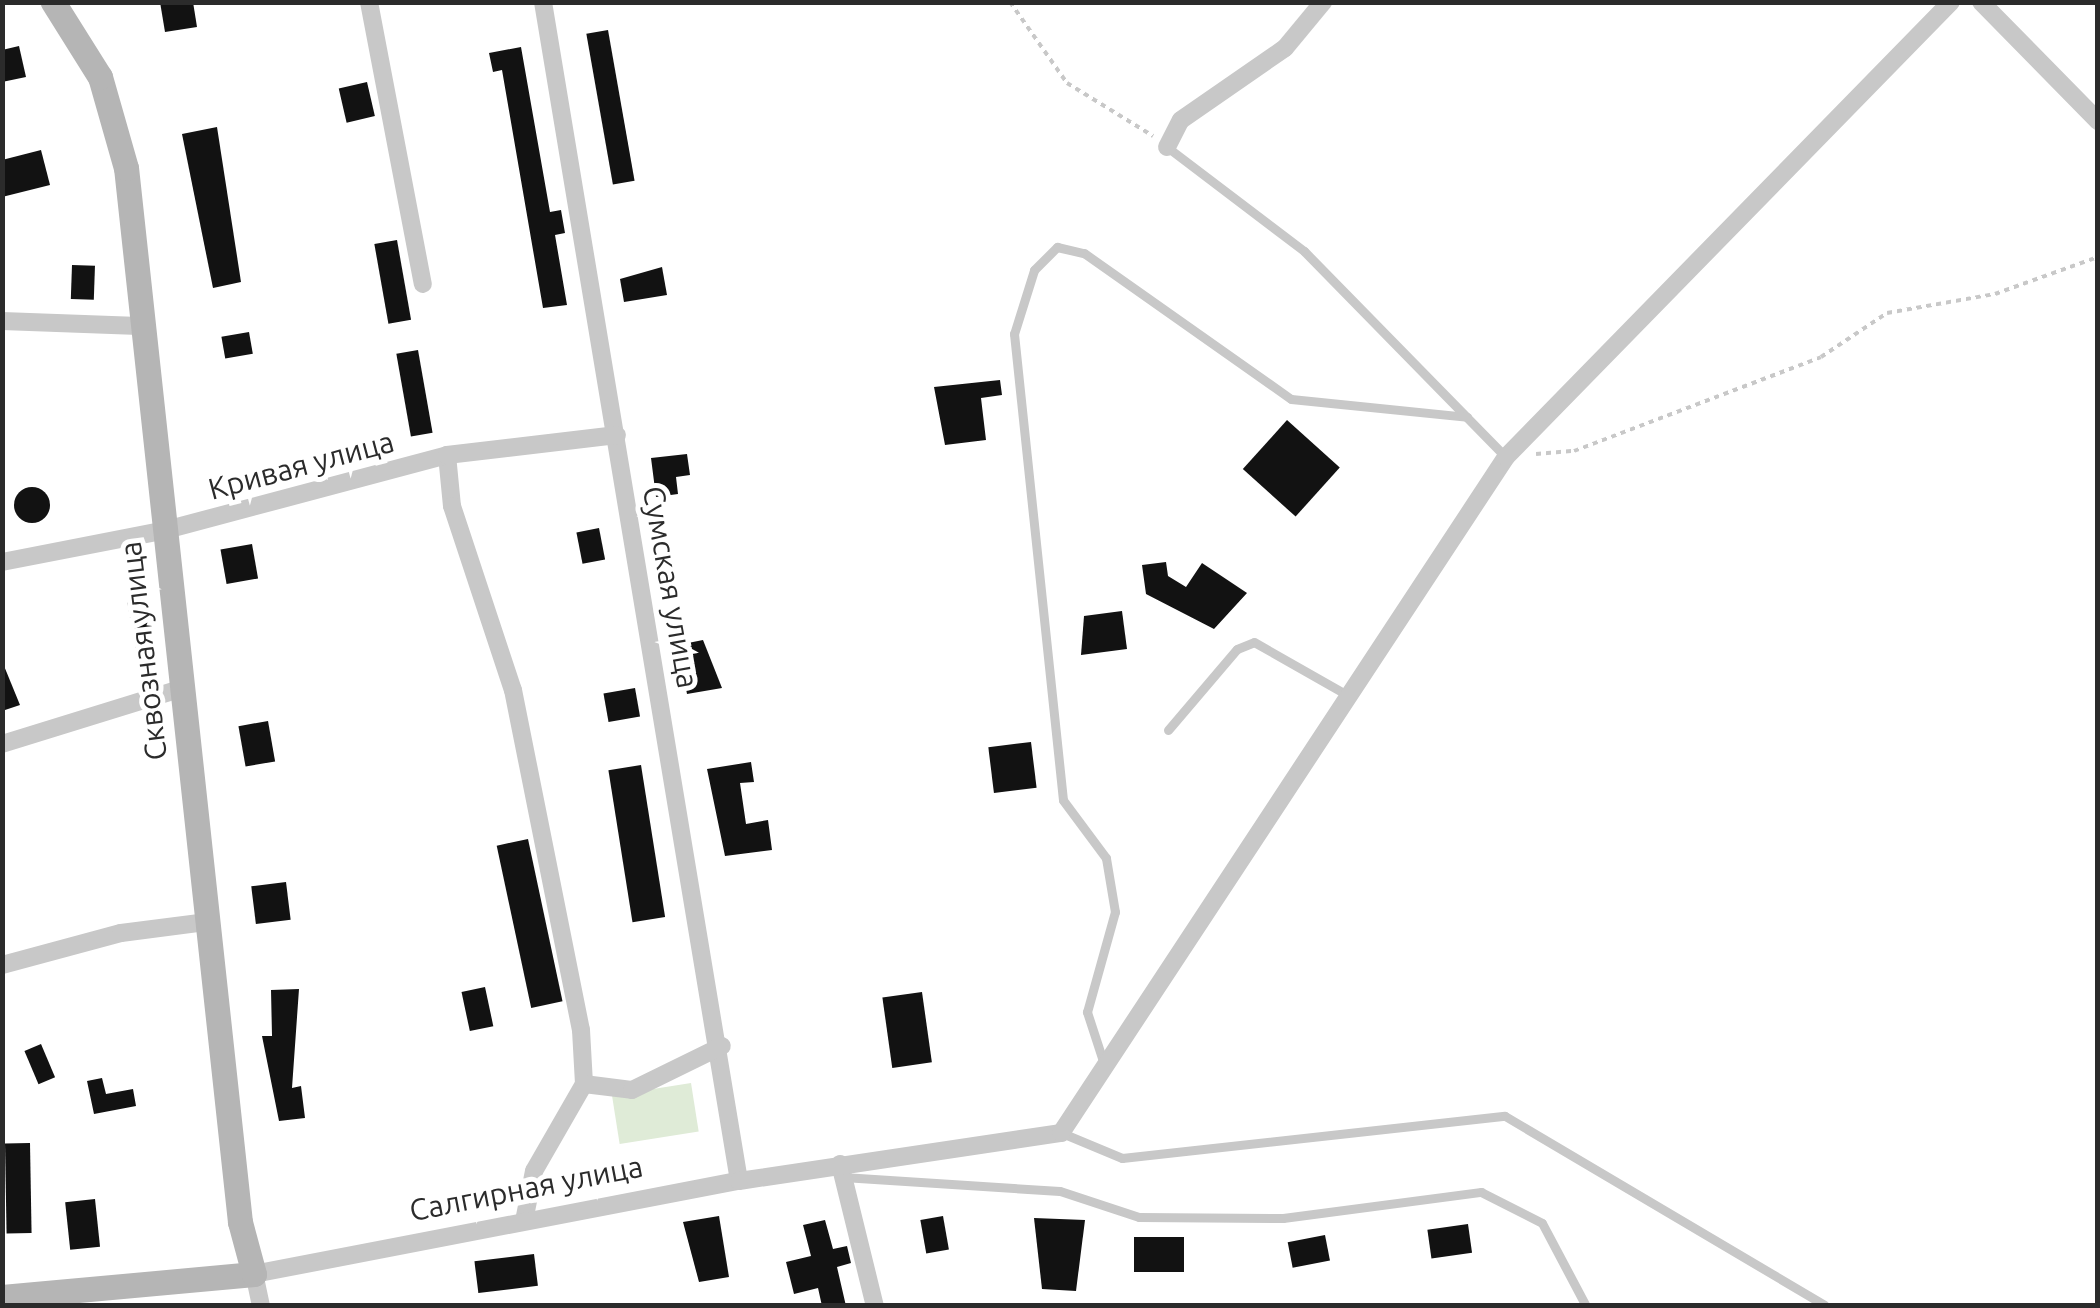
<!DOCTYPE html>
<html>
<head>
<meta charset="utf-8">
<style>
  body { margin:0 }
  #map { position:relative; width:2100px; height:1308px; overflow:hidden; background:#fff; font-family:Ubuntu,sans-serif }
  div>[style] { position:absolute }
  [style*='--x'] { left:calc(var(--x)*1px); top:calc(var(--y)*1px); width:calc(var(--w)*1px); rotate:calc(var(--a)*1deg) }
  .green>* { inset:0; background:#dfebd7; transform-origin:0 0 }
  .building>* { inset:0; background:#121212; transform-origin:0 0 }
  .round { border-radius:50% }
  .path>* { height:4px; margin-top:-2px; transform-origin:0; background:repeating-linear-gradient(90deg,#c8c8c8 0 5px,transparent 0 10px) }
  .lane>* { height:9px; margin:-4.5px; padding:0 4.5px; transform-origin:4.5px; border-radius:4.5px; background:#c8c8c8 }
  .street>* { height:18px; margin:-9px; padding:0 9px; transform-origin:9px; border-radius:9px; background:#c8c8c8 }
  .secondary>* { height:25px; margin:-12.5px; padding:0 12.5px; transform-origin:12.5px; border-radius:12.5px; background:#b5b5b5 }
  span { translate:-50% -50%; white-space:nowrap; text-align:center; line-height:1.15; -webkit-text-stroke:10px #fff; paint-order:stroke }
  .street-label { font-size:30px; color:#2b2b2b }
  .frame { position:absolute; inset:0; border:5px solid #2b2b2b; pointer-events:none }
</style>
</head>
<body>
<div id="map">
  <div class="green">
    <div style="left:691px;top:1083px;width:49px;height:80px;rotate:81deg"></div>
  </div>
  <div class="building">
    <div style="clip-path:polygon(160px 2px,193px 2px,197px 27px,165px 32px)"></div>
    <div style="left:608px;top:30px;width:153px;height:22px;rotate:80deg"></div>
    <div style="clip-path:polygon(19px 46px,26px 77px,2px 82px,2px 50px)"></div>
    <div style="clip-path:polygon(521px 47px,550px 212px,561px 210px,565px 233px,555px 235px,567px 305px,543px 308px,502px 70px,493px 72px,489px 53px)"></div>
    <div style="left:367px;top:82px;width:35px;height:29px;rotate:77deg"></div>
    <div style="clip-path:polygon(217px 127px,241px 282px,213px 288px,182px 134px)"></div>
    <div style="clip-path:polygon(41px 150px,50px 185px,2px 197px,2px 160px)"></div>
    <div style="left:397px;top:240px;width:81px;height:23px;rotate:80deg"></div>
    <div style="left:72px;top:265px;width:23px;height:34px;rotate:2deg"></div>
    <div style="clip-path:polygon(662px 267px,667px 295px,624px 302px,620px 279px)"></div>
    <div style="left:249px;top:332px;width:22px;height:28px;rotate:80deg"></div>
    <div style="left:418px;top:350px;width:84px;height:22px;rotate:80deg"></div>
    <div style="clip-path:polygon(1000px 380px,1002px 395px,981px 398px,986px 440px,945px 445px,934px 387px)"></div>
    <div style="left:1287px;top:420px;width:71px;height:66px;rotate:42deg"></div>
    <div style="clip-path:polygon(687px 454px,690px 475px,676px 477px,678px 494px,656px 497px,651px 458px)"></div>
    <div class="round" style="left:14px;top:487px;width:36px;height:36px"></div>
    <div style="left:599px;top:528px;width:32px;height:23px;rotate:79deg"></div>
    <div style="left:252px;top:544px;width:35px;height:32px;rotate:80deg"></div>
    <div style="clip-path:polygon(1166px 562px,1168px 576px,1186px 587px,1202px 563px,1247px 593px,1214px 629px,1146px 594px,1142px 565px)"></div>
    <div style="left:147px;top:599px;width:56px;height:20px;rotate:80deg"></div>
    <div style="clip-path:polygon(1122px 611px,1127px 649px,1081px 655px,1084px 616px)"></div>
    <div style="clip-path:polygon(703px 640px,722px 688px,687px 694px,678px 645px)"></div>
    <div style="clip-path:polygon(2px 661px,20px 705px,2px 711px)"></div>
    <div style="left:635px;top:688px;width:29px;height:32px;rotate:80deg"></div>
    <div style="left:268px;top:721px;width:41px;height:30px;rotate:80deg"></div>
    <div style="left:1031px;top:742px;width:46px;height:43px;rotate:83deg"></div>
    <div style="clip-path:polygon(751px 762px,754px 782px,740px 783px,746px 824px,768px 820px,772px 850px,725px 856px,707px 769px)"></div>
    <div style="left:641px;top:765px;width:154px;height:33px;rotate:81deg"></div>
    <div style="left:528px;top:839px;width:166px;height:32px;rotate:78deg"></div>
    <div style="left:286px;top:882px;width:38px;height:35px;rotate:83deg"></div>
    <div style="left:485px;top:987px;width:40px;height:24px;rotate:78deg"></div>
    <div style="clip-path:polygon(299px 989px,292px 1088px,301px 1086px,305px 1118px,279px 1121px,262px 1036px,272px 1036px,271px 990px)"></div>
    <div style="left:922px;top:992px;width:71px;height:40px;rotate:82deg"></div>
    <div style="left:41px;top:1044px;width:36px;height:18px;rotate:67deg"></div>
    <div style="clip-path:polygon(102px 1078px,106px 1094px,133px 1089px,136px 1106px,94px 1114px,87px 1081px)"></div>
    <div style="left:30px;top:1143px;width:90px;height:25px;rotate:89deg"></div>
    <div style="left:95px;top:1199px;width:48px;height:30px;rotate:84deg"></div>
    <div style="clip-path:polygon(719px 1216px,729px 1277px,699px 1282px,683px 1222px)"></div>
    <div style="left:943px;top:1216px;width:34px;height:23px;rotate:80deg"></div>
    <div style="clip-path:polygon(1034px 1218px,1085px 1220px,1076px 1291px,1042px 1289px)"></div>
    <div style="clip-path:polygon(825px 1220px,833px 1249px,847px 1246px,851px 1263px,837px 1267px,846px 1306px,822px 1306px,818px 1288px,794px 1294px,786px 1262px,811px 1256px,803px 1225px)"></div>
    <div style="left:1468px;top:1224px;width:29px;height:41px;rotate:82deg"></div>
    <div style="left:1325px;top:1235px;width:26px;height:38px;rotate:79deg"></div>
    <div style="left:1134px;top:1237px;width:50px;height:35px"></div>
    <div style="left:534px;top:1254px;width:32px;height:60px;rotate:83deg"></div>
  </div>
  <div class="path">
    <div style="--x:1010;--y:2;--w:99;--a:54.9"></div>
    <div style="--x:1067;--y:83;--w:101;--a:31.6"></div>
    <div style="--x:1536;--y:454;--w:38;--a:-5"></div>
    <div style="--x:1574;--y:451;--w:264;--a:-20.8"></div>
    <div style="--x:1821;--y:357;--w:79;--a:-33.7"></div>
    <div style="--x:1887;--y:313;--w:110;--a:-10"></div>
    <div style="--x:1995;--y:294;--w:109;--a:-19.8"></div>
  </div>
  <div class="lane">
    <div style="--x:1167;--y:147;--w:172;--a:37.2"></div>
    <div style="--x:1304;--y:251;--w:289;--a:45.6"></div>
    <div style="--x:1168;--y:730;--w:106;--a:-49.6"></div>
    <div style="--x:1237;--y:649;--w:18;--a:-22"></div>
    <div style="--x:1254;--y:642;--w:109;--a:29.6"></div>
    <div style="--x:1104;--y:1064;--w:55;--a:-108.1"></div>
    <div style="--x:1087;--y:1012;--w:104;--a:-74.4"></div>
    <div style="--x:1115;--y:912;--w:55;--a:-99.5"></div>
    <div style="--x:1106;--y:858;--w:72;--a:-126.6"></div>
    <div style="--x:1063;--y:800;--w:469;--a:-96"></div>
    <div style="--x:1014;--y:334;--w:67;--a:-72.6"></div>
    <div style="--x:1034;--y:270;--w:33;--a:-45"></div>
    <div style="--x:1057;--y:247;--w:28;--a:13"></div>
    <div style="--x:1084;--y:253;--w:253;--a:35.2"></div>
    <div style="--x:1291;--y:399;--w:177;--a:5.8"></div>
    <div style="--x:1062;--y:1133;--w:65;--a:22.6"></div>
    <div style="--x:1122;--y:1158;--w:385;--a:-6.3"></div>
    <div style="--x:1505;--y:1116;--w:371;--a:30.6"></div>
    <div style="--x:843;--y:1177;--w:217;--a:3.7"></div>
    <div style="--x:1060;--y:1191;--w:83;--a:18.2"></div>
    <div style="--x:1139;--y:1217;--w:144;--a:0.4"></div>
    <div style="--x:1283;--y:1218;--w:200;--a:-7.5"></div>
    <div style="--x:1481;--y:1192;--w:68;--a:26.9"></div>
    <div style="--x:1542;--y:1223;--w:94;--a:62.1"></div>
  </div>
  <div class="street">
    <div style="--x:369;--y:2;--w:287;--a:79.2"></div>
    <div style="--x:543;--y:2;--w:1195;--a:80.56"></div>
    <div style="--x:1981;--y:2;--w:167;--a:45.5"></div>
    <div style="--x:1167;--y:147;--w:30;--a:-63"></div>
    <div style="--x:1181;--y:120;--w:126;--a:-34.7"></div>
    <div style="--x:1285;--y:48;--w:60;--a:-50.4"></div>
    <div style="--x:2;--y:321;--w:137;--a:2.1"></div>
    <div style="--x:447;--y:455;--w:51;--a:84.4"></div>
    <div style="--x:452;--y:506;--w:194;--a:71.7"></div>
    <div style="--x:513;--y:690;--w:347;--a:78.7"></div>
    <div style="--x:581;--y:1030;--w:54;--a:86.8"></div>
    <div style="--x:584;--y:1084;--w:100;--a:119.9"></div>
    <div style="--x:534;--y:1171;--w:51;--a:101.3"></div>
    <div style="--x:2;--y:562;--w:163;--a:-11"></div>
    <div style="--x:162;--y:531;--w:295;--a:-14.9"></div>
    <div style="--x:447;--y:455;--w:171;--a:-6.7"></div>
    <div style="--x:2;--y:744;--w:186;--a:-17.2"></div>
    <div style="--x:2;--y:965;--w:123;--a:-15.1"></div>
    <div style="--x:121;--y:933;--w:87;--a:-7.3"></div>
    <div style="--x:584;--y:1084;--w:48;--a:7.1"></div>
    <div style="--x:632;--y:1090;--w:100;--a:-26.1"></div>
    <div style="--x:840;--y:1164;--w:146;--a:76.2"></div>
    <div style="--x:261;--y:1306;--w:33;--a:-102"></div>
    <div style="--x:254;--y:1274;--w:494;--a:-10.9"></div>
    <div style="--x:739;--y:1181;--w:326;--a:-8.5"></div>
    <div style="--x:1061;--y:1133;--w:809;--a:-56.64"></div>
    <div style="--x:1506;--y:457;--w:636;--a:-45.64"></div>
  </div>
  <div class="secondary">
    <div style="--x:2;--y:1297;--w:253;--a:-5.2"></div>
    <div style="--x:254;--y:1274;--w:54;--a:-105.1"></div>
    <div style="--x:240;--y:1222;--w:1060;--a:-96.17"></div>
    <div style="--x:126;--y:168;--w:95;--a:-105.9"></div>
    <div style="--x:100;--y:77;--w:89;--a:-122.1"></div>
  </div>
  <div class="street-label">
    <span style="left:301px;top:465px;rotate:-15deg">Кривая улица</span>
    <span style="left:671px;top:587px;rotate:80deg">Сумская улица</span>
    <span style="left:143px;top:651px;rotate:-97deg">Сквозная улица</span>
    <span style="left:526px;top:1188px;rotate:-11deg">Салгирная улица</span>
  </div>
  <div class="frame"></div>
</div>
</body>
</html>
